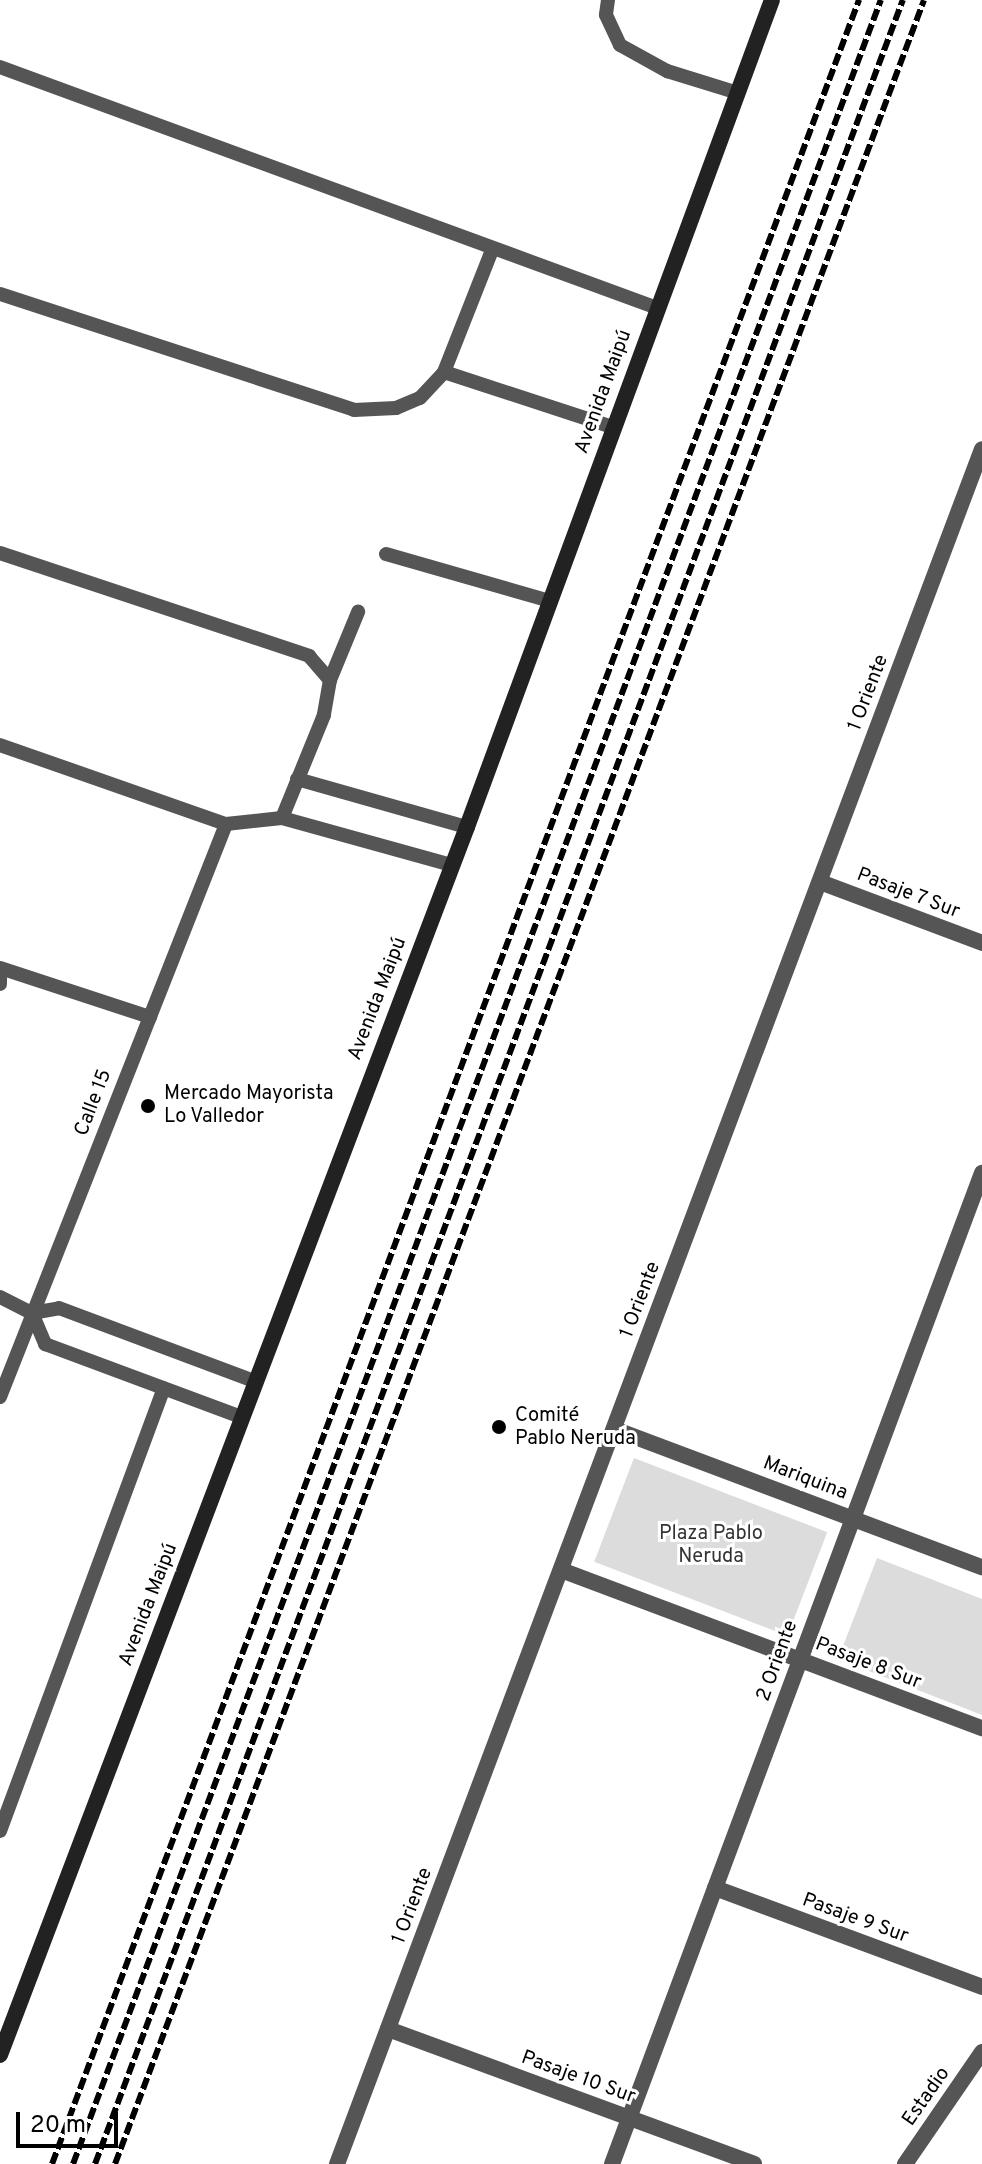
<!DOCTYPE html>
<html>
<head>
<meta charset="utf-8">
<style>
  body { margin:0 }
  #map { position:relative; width:982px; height:2164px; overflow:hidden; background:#fff; font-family:Overpass,sans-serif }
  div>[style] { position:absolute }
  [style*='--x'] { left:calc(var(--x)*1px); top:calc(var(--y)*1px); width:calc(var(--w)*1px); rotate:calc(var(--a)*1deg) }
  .green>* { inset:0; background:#dcdcdc; transform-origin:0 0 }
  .lane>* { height:14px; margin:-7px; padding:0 7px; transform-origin:7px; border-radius:7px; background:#555 }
  .street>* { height:16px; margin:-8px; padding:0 8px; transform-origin:8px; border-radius:8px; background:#555 }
  .secondary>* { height:16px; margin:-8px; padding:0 8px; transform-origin:8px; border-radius:8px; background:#222 }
  .rail>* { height:6px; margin-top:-3px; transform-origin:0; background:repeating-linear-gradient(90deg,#000 0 12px,transparent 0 16px) }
  .dots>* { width:22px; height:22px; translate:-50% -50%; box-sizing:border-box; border:4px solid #fff; border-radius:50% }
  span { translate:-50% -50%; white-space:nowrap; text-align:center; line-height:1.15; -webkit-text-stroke:6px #fff; paint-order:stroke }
  .street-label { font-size:20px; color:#000 }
  .poi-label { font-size:20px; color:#000 }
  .left { translate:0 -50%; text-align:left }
  .park-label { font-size:20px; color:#333 }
  .scale { position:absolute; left:16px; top:2112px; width:102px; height:36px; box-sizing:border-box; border:4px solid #000; border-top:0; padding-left:10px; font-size:24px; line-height:28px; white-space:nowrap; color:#000; -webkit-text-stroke:6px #fff; paint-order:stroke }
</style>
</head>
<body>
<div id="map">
  <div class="green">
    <div style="left:634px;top:1458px;width:207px;height:111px;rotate:21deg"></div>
    <div style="clip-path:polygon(877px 1558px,982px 1599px,982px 1715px,838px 1659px)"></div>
  </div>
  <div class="lane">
    <div style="--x:608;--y:0;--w:15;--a:98"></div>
    <div style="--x:606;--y:15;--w:33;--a:65"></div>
    <div style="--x:620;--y:45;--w:54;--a:29"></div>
    <div style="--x:667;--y:71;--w:74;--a:17.2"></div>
    <div style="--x:0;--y:67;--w:700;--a:20.14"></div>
    <div style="--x:0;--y:294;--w:373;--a:18.1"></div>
    <div style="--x:354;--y:410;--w:42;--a:-2.7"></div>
    <div style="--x:396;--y:408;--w:26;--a:-23"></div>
    <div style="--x:420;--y:398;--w:35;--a:-47"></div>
    <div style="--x:444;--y:372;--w:131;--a:-68.5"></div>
    <div style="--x:444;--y:372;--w:177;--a:18.1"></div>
    <div style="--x:0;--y:553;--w:326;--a:18.4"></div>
    <div style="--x:309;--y:656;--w:32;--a:49"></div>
    <div style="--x:330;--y:680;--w:36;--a:100"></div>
    <div style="--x:324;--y:715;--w:111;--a:112.2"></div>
    <div style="--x:386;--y:554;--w:171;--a:16"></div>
    <div style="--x:330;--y:680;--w:74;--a:-67.6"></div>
    <div style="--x:0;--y:745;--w:239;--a:19.3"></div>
    <div style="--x:226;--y:824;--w:56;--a:-6.1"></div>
    <div style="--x:282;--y:818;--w:175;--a:15.5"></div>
    <div style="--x:297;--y:779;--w:177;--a:15.8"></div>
    <div style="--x:0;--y:968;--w:158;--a:18.1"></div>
    <div style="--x:0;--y:975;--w:9;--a:90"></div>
    <div style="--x:0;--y:1297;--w:36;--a:27"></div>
    <div style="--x:32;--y:1313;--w:27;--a:-10"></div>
    <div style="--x:59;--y:1308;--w:208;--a:20.5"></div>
    <div style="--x:32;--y:1313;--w:34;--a:67"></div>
    <div style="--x:45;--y:1344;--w:209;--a:20.4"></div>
    <div style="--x:0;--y:1397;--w:616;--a:-68.47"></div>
    <div style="--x:0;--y:1831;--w:472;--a:-69.7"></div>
  </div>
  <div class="street">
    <div style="--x:820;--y:882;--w:173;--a:20.6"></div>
    <div style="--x:614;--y:1429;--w:393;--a:20.6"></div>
    <div style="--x:561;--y:1570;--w:450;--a:20.6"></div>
    <div style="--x:715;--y:1888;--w:285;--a:20.3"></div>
    <div style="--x:388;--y:2029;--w:390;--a:20.2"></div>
    <div style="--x:337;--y:2164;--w:1832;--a:-69.39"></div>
    <div style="--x:612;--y:2164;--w:1058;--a:-69.53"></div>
    <div style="--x:905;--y:2164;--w:136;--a:-55.5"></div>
  </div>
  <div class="secondary">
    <div style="--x:0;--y:2055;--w:1314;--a:-69.18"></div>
    <div style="--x:467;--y:827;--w:881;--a:-69.76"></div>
  </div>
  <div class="rail">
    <div style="--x:52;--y:2164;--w:2310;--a:-69.55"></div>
    <div style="--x:73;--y:2164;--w:2310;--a:-69.53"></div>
    <div style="--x:95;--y:2164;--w:2310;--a:-69.53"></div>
    <div style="--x:115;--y:2164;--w:2310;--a:-69.5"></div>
  </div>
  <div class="dots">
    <div style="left:148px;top:1106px;background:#000"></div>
    <div style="left:499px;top:1427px;background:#000"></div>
  </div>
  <div class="street-label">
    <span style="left:604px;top:392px;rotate:-70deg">Avenida Maipú</span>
    <span style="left:869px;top:693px;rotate:-69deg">1 Oriente</span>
    <span style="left:908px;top:894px;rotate:21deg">Pasaje 7 Sur</span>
    <span style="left:378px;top:999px;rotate:-69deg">Avenida Maipú</span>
    <span style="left:94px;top:1103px;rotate:-69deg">Calle 15</span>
    <span style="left:641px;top:1300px;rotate:-69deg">1 Oriente</span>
    <span style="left:805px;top:1479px;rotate:21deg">Mariquina</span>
    <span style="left:149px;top:1605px;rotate:-69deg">Avenida Maipú</span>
    <span style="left:778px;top:1661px;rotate:-70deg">2 Oriente</span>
    <span style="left:868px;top:1664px;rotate:21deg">Pasaje 8 Sur</span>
    <span style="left:413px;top:1906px;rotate:-69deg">1 Oriente</span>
    <span style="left:855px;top:1919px;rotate:20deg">Pasaje 9 Sur</span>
    <span style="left:578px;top:2078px;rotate:20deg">Pasaje 10 Sur</span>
    <span style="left:927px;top:2097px;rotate:-55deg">Estadio</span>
  </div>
  <div class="poi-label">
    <span class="left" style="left:164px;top:1106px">Mercado Mayorista<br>Lo Valledor</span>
    <span class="left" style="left:515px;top:1428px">Comité<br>Pablo Neruda</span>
  </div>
  <div class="park-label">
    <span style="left:711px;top:1546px">Plaza Pablo<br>Neruda</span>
  </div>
  <div class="scale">20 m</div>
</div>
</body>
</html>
